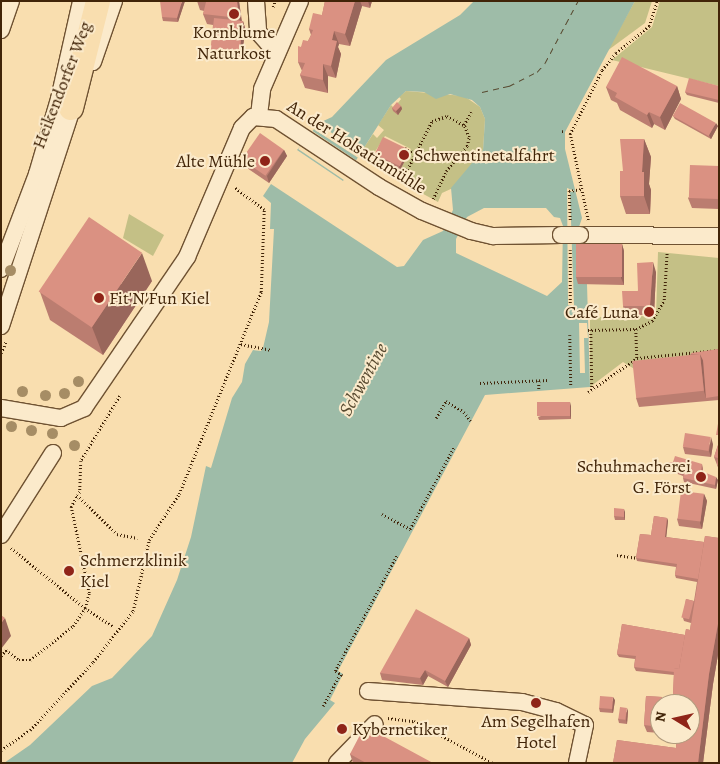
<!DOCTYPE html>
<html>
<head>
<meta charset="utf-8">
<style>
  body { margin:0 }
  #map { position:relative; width:720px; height:764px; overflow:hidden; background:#f9deaf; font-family:Alegreya,serif }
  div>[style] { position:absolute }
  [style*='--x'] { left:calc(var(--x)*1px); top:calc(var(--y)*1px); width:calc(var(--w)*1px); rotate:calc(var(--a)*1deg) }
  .green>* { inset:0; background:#c4c086 }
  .water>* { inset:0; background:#9ebca8 }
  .pier>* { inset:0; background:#f9deaf; transform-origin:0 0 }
  .ferry>* { height:1px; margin-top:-0.5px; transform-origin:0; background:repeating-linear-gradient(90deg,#584a30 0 6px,transparent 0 11px) }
  .path>* { height:2.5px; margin-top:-1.25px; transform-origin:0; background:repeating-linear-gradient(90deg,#412408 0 1px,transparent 0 3.5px) }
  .roads { filter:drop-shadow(1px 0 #6f5232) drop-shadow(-1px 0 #6f5232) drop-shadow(0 1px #6f5232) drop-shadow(0 -1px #6f5232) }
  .minor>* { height:16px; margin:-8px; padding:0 8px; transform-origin:8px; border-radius:8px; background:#fbeacb }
  .highway>* { height:24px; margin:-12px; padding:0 12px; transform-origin:12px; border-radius:12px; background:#f9deaf }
  .bridges { filter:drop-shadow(1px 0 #6f5232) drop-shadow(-1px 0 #6f5232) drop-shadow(0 1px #6f5232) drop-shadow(0 -1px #6f5232) }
  .minor-bridge>* { height:16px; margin:-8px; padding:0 8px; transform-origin:8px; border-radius:8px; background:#fbeacb }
  .trees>* { width:11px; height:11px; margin:-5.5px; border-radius:50%; background:#a68d65 }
  .wall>* { inset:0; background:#bb7d70 }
  .shaded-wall>* { inset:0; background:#99665b }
  .building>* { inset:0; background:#da9182; transform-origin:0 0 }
  .dots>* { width:14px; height:14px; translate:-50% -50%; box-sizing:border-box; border:2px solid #fbeacb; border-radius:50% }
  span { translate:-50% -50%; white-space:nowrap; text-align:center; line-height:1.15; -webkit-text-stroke:4px #fbeacb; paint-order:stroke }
  .poi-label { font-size:18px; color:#412408 }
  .left { translate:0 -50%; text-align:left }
  .right { translate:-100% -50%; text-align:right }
  .street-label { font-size:18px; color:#412408 }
  .water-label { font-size:19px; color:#584a30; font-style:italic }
  .frame { position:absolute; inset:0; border:2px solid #412408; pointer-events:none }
  .north { position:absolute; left:650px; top:694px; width:50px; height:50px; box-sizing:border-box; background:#fbeacb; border:1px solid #b19b7d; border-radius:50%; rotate:279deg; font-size:14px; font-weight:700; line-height:20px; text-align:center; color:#412408 }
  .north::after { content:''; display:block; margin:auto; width:18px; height:22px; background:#8f2418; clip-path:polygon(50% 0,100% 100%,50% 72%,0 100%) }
</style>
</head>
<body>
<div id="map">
  <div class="green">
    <div style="clip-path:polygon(635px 1px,652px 1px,645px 23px,607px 51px)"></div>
    <div style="clip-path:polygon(660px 1px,719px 1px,719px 86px,612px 60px,652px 27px)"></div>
    <div style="clip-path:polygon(406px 91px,464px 96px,480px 107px,485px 119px,483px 150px,453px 188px,442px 193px,438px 202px,405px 184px,400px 170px,411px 149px,385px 136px,371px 158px,361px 152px,373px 134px,377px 138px,384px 130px,378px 125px,391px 105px,394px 108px,401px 99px,399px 97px)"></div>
    <div style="clip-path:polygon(129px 214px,164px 235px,153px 256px,123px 238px)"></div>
    <div style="clip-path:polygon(658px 252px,719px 258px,719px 353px,636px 370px,623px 362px,590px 387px,590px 317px,656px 316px)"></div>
  </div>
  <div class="water">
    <div style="clip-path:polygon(evenodd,474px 1px,635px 1px,565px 132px,565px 149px,582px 218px,579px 227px,578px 284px,587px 284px,590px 387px,485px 395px,338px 671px,343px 674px,330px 700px,335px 703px,305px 739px,292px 763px,4px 763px,30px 745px,92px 686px,112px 678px,152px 636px,177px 580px,191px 537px,206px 466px,211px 468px,232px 398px,242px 382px,245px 364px,253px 350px,261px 351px,263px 348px,269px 322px,274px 229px,270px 229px,271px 203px,263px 196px,271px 184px,397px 267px,404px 266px,423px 240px,443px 231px,453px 210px,451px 188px,483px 150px,485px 119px,480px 107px,472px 100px,450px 94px,436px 99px,424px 92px,406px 91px,391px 105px,343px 181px,297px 150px,319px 123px,332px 117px,386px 60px,460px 15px,474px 1px,484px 208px,546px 208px,554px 217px,560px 218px,563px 226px,562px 282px,547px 296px,456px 253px,456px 239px,467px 217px,484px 208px)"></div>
  </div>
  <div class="pier">
    <div style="clip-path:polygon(317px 123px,363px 154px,360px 159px,312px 128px)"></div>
    <div style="left:311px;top:130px;width:57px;height:23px;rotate:34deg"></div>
    <div style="clip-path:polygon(567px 188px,575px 191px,570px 192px,574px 305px,568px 305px)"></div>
    <div style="clip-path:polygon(579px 323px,587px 323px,588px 338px,584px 338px,585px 373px,580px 373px)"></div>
  </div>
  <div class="ferry">
    <div style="--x:482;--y:92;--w:28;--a:-13"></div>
    <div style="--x:509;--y:86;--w:31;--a:-27"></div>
    <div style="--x:537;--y:72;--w:12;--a:-48"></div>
    <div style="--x:545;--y:63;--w:70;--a:-62"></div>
  </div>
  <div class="path">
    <div style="--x:273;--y:7;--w:6;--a:-72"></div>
    <div style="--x:562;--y:131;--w:3;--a:18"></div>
    <div style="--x:405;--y:148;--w:11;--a:27"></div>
    <div style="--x:401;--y:182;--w:68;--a:-63.1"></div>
    <div style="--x:432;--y:121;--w:16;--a:-18"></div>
    <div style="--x:447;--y:116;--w:19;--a:28"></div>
    <div style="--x:433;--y:199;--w:31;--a:-65"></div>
    <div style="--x:446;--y:171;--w:33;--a:-50"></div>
    <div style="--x:467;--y:146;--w:9;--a:-77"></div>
    <div style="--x:469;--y:137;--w:13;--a:-113"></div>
    <div style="--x:464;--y:125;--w:15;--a:-62"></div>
    <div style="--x:570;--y:220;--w:29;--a:-92"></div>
    <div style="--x:569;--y:191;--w:12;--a:-9"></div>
    <div style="--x:588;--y:220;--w:88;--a:-101.8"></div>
    <div style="--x:570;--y:134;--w:72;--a:-63.4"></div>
    <div style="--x:602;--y:70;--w:22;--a:-51"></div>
    <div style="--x:616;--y:53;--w:43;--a:-39.3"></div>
    <div style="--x:649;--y:26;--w:26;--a:-72"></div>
    <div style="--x:570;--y:303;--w:53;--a:-90"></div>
    <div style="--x:636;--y:329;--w:29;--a:88"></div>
    <div style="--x:637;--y:358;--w:82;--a:-5.6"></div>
    <div style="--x:588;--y:330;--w:48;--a:-1.2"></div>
    <div style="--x:636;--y:329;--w:18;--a:-27"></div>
    <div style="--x:652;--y:321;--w:24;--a:-60"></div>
    <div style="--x:664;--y:300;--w:49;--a:-86.5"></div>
    <div style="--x:591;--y:330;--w:58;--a:89"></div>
    <div style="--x:570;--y:335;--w:52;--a:88.9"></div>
    <div style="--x:241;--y:344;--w:31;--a:11"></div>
    <div style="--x:1;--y:353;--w:13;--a:-67"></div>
    <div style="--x:539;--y:381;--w:8;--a:90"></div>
    <div style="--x:480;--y:383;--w:69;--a:-2.5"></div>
    <div style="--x:588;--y:392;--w:60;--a:-34.8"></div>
    <div style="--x:120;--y:396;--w:76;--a:121"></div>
    <div style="--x:81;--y:461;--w:31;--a:92"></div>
    <div style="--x:80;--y:492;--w:4;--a:135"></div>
    <div style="--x:77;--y:495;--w:56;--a:44.3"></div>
    <div style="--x:117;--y:534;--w:21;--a:11"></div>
    <div style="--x:436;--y:418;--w:20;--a:-60"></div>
    <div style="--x:446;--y:401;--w:21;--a:31"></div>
    <div style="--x:464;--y:412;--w:11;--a:52"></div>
    <div style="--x:382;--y:514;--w:34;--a:28"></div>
    <div style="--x:410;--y:529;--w:93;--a:-61.8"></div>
    <div style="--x:11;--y:548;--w:95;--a:39"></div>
    <div style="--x:85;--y:608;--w:33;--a:33"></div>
    <div style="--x:617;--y:555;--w:21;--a:8"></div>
    <div style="--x:1;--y:656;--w:8;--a:-50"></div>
    <div style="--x:6;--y:650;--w:16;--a:38"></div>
    <div style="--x:19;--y:660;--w:11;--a:0"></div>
    <div style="--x:30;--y:660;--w:55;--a:-38.3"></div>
    <div style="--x:73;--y:626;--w:22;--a:-56"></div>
    <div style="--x:85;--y:608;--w:16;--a:-75"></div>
    <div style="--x:89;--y:593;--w:88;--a:-101.8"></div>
    <div style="--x:71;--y:507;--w:13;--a:-63"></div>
    <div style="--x:342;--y:676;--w:9;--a:-144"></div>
    <div style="--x:335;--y:671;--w:132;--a:-61.9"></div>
    <div style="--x:323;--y:706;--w:36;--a:-62"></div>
    <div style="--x:388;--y:718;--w:26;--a:7"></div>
    <div style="--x:414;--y:721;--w:89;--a:28"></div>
    <div style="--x:1;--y:750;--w:35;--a:-35"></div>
    <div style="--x:30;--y:730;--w:93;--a:-47.2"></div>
    <div style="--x:93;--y:662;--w:65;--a:-51.9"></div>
    <div style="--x:133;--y:611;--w:73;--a:-77.3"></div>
    <div style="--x:149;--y:540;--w:55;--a:-56.9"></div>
    <div style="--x:179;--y:494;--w:218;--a:-67.9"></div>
    <div style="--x:261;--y:292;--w:82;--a:-87.9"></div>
    <div style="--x:264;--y:210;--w:38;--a:-143"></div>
  </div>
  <div class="roads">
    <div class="minor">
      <div style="--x:256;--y:1;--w:31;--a:86"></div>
      <div style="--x:258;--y:32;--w:15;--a:48"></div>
      <div style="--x:268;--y:43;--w:12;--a:24"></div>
      <div style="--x:1;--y:30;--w:31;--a:-71"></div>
      <div style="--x:93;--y:62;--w:65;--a:-71"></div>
      <div style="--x:259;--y:115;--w:26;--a:-83"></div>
      <div style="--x:262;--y:89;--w:96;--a:-66.6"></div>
      <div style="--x:580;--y:235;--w:139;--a:0.4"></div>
      <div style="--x:1;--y:269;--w:102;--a:-69.2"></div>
      <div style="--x:37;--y:174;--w:78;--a:-73.7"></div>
      <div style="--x:59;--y:99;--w:100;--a:-77.3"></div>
      <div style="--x:1;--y:326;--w:238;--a:-71.9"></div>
      <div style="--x:1;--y:408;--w:61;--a:9.5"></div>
      <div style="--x:61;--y:418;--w:25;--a:-23"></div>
      <div style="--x:84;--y:408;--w:183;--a:-55.7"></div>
      <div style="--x:187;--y:257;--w:140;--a:-66.9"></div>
      <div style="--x:242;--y:128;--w:16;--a:-45"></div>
      <div style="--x:253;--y:117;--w:23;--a:5"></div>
      <div style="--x:276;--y:119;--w:123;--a:33.4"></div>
      <div style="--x:379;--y:187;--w:49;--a:29.2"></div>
      <div style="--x:422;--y:211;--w:53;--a:22.2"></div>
      <div style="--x:471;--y:231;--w:23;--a:13"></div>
      <div style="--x:493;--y:236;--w:68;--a:-0.8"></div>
      <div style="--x:1;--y:535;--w:97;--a:-57.6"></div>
      <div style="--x:368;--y:691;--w:154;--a:4.1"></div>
      <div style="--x:522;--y:702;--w:35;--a:15"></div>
      <div style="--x:556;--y:711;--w:32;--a:26"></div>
      <div style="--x:585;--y:725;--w:39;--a:102"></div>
      <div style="--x:337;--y:763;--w:54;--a:-45.7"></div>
    </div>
    <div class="highway">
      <div style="--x:71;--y:108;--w:110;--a:-75.8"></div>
    </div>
  </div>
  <div class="bridges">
    <div class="minor-bridge">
      <div style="--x:561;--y:235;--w:19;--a:0"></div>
    </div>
  </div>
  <div class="trees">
    <div style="left:10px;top:270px"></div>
    <div style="left:78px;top:381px"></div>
    <div style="left:22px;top:391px"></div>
    <div style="left:64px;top:393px"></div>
    <div style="left:45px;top:395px"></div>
    <div style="left:11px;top:426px"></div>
    <div style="left:31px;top:430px"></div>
    <div style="left:52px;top:433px"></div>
    <div style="left:74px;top:445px"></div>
  </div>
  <div class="wall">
    <div style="clip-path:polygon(185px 1px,178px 22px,163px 21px,162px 17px)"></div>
    <div style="clip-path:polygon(197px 1px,239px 1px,242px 21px,243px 21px,245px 28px,242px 59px,214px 56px,211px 50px,213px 25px,207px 24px,203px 14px,204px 11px,200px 10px)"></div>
    <div style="clip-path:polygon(325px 1px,372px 1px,370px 8px,362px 6px,350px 46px,339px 44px,338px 47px,341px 54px,336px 78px,328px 76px,328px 93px,305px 88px,300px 75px,302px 71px,298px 62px,301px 47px,308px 41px,311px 35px,309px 29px,322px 15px)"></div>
    <div style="clip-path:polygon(677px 86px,681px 99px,665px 130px,654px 124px,652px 128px,620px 110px,617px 103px,611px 100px,606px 87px)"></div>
    <div style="clip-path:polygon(719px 86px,719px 103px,687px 95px,685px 92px)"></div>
    <div style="clip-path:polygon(401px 106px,402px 109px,398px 115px,393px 111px,392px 108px)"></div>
    <div style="clip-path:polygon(673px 116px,718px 126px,711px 139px,675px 119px)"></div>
    <div style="clip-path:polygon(644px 139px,651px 157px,649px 184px,651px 190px,650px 214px,626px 214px,620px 196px,623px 171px)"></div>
    <div style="clip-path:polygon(408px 149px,409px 153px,400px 170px,376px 158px,374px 154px)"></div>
    <div style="clip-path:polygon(284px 150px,287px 156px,269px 183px,244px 166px,242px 159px)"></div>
    <div style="clip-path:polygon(719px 166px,719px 209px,692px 208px,688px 198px)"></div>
    <div style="clip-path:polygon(622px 244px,624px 251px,624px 285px,578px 284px,576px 277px)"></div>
    <div style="clip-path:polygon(656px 272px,654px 315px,626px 315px,623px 306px)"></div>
    <div style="clip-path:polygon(152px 281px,103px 355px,50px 320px,40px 292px)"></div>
    <div style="clip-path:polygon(719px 349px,719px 400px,639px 407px,636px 398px,691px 354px)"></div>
    <div style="clip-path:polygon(571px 406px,571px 419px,539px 420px,538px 417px)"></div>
    <div style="clip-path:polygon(719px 442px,719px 470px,714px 457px)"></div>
    <div style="clip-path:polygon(713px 444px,711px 457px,685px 454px,683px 447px)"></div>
    <div style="clip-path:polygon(702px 464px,703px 468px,703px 472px,718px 480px,716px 489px,684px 482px,683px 478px,683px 476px,670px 471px,669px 468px)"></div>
    <div style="clip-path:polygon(704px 494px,707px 501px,702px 529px,679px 526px,677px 519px)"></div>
    <div style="clip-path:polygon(625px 512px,625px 520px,615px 520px,614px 516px)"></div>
    <div style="clip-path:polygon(654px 516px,667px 518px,668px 521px,666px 537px,704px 542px,705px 536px,719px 538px,719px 649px,713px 684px,703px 763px,613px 763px,617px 740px,676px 748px,677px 734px,690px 734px,690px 704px,660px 704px,660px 733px,647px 732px,644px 725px,646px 696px,662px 697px,663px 700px,663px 699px,675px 700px,673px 694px,674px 675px,636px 671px,634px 667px,635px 659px,619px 657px,617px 654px,622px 624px,685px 635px,686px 629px,690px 630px,691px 623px,684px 621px,683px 618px,686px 599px,694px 601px,697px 582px,676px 578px,675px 575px,676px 567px,637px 561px,636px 558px,640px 534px,651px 535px)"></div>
    <div style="clip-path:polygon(469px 638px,471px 645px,448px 687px,428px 676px,423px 685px,382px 680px,380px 673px)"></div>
    <div style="clip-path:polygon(615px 700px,613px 713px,600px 712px,599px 708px)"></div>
    <div style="clip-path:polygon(628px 711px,627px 724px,619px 723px,618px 719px)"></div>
    <div style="clip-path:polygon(368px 739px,433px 763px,353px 763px,350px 754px)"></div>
  </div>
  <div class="shaded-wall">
    <div style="clip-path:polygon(182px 1px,185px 1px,178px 22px,177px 18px)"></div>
    <div style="clip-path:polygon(237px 1px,239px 1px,242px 25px,243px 21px,245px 28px,242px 59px,240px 52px,242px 26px,239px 18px)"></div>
    <div style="clip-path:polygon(355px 1px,360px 1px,362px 6px,350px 46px,345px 34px)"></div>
    <div style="clip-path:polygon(368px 1px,372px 1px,370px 8px)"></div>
    <div style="clip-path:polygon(334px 31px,339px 44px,338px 47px,341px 54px,336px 78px,331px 66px,332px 40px)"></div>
    <div style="clip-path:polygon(323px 64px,328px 76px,328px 93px,323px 80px)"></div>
    <div style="clip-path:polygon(677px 86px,681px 99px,665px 130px,660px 117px)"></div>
    <div style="clip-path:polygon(401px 106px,402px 109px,398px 115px,396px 111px)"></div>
    <div style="clip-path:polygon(649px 112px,654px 124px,652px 128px,647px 115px)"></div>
    <div style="clip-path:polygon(716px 123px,718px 126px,711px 139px,709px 135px)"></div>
    <div style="clip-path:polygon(644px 139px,651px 157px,649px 184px,651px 190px,650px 214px,644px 196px,642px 172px)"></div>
    <div style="clip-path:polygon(408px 149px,409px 153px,400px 170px,399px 167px)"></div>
    <div style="clip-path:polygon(284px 150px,287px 156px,269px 183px,267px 176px)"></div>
    <div style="clip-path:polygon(622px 244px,624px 251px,624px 285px,621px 278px)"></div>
    <div style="clip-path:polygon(142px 253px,152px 281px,103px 355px,92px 327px)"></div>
    <div style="clip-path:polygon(653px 262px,656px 272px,654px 315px,650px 306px)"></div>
    <div style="clip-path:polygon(700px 354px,704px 363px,706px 398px,704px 391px)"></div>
    <div style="clip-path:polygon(570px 402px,571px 406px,571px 419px,570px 416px)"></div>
    <div style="clip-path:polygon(711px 437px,713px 444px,711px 457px,709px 451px)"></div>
    <div style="clip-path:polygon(716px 477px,718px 480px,716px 489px,715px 485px)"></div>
    <div style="clip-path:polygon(704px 494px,707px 501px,702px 529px,700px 523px)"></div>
    <div style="clip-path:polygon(624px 509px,625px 512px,625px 520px,624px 517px)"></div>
    <div style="clip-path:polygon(667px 518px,668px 521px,666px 540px,665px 537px)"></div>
    <div style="clip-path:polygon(5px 618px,11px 636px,1px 649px,1px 623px)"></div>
    <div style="clip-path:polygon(719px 618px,719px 649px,713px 684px,703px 763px,698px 763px,709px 674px)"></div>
    <div style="clip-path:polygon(469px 638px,471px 645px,448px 687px,445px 681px)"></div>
    <div style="clip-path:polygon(425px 670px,428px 676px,423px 685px,420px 678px)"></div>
    <div style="clip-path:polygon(613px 697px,615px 700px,613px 713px,612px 710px)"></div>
    <div style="clip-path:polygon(627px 708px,628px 711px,627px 724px,626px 720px)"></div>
  </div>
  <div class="building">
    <div style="clip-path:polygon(160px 1px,182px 1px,177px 18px,162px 17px)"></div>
    <div style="clip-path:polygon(203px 1px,237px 1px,239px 18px,203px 14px,206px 2px)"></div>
    <div style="clip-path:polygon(325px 1px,355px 1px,345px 34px,334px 31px,332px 40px,337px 41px,331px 66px,323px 64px,323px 80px,300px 75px,305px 63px,298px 62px,298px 46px,301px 47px,303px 40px,308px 41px,311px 35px,313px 30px,309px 29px,313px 13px,322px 15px)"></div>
    <div style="left:214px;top:18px;width:29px;height:32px;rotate:6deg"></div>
    <div style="clip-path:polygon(622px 57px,677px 86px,660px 117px,649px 112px,647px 115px,615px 97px,617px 93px,606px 87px)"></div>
    <div style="clip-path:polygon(689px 78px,719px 86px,719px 100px,685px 92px)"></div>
    <div style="clip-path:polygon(397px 102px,401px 106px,396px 111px,392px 108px)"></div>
    <div style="left:680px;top:103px;width:41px;height:15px;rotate:29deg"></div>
    <div style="left:260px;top:133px;width:29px;height:32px;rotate:35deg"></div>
    <div style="left:383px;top:137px;width:28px;height:19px;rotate:26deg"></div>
    <div style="clip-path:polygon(620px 139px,644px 139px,642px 172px,644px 172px,644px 196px,620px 196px,620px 171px,623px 171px)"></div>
    <div style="left:690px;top:165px;width:29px;height:33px;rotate:2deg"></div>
    <div style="left:89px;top:217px;width:64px;height:90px;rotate:34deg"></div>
    <div style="left:576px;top:244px;width:46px;height:33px"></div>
    <div style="clip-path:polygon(653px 262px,650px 306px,623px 306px,622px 291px,638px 291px,637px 263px)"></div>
    <div style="clip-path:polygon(719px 349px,719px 396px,706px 398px,703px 360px,700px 354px,691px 354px,691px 353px)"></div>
    <div style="left:700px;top:354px;width:37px;height:68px;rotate:84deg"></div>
    <div style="left:570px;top:402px;width:14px;height:33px;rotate:90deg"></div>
    <div style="clip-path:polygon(719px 418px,719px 435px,716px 435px)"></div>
    <div style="left:685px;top:433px;width:26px;height:14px;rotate:9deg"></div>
    <div style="clip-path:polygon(719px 442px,719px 465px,717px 465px,718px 458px,714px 457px)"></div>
    <div style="clip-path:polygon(675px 456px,702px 464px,701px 471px,716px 477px,715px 485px,683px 478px,684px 473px,669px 468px,668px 462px,673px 462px)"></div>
    <div style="left:681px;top:491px;width:23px;height:28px;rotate:7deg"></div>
    <div style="clip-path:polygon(614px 508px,624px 509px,624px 517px,614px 516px)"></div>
    <div style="clip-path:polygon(654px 516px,667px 518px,665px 537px,704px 542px,698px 579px,675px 575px,677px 564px,636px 558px,640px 534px,651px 535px)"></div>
    <div style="clip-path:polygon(705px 536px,719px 538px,719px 618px,709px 674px,698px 763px,613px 763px,617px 740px,676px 748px,677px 734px,690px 734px,690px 704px,680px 704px,681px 695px,673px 694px,674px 668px,679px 669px,686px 629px,690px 630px)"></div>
    <div style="left:686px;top:599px;width:8px;height:19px;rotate:14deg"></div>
    <div style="clip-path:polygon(416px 609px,469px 638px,445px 681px,425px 670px,420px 678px,380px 673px)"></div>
    <div style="clip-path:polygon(1px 615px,5px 618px,1px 623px)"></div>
    <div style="clip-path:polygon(622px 624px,685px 635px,679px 669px,674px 668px,674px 672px,634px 667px,636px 656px,617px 654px)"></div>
    <div style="left:600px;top:696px;width:13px;height:12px;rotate:4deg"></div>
    <div style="clip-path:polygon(646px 696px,662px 697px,661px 704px,660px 704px,660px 727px,644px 725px)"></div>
    <div style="clip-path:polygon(663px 699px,681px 701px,680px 704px,663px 704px)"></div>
    <div style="left:620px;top:707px;width:7px;height:12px;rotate:8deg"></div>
    <div style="clip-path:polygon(372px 730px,433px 763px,366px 763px,350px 754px,360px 735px,368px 739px)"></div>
  </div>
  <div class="dots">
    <div style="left:234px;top:14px;background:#8f2418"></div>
    <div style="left:404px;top:155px;background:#8f2418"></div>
    <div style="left:265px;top:161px;background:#8f2418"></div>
    <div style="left:99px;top:298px;background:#8f2418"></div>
    <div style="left:649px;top:312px;background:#8f2418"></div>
    <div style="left:701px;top:477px;background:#8f2418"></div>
    <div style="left:69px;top:571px;background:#8f2418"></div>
    <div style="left:536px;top:703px;background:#8f2418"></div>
    <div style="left:342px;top:729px;background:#8f2418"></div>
  </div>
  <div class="poi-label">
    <span style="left:234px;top:43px">Kornblume<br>Naturkost</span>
    <span class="left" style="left:414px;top:155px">Schwentinetalfahrt</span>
    <span class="right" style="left:255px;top:161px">Alte Mühle</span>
    <span class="left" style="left:109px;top:298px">Fit'N'Fun Kiel</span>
    <span class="right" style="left:639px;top:312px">Café Luna</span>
    <span class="right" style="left:691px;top:477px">Schuhmacherei<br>G. Först</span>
    <span class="left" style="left:80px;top:571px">Schmerzklinik<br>Kiel</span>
    <span style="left:536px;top:732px">Am Segelhafen<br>Hotel</span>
    <span class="left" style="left:352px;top:729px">Kybernetiker</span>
  </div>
  <div class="street-label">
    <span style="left:62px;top:85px;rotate:-69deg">Heikendorfer Weg</span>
    <span style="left:357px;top:147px;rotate:32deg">An der Holsatiamühle</span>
  </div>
  <div class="water-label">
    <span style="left:364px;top:380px;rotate:-61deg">Schwentine</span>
  </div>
  <div class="frame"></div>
  <div class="north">N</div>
</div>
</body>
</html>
